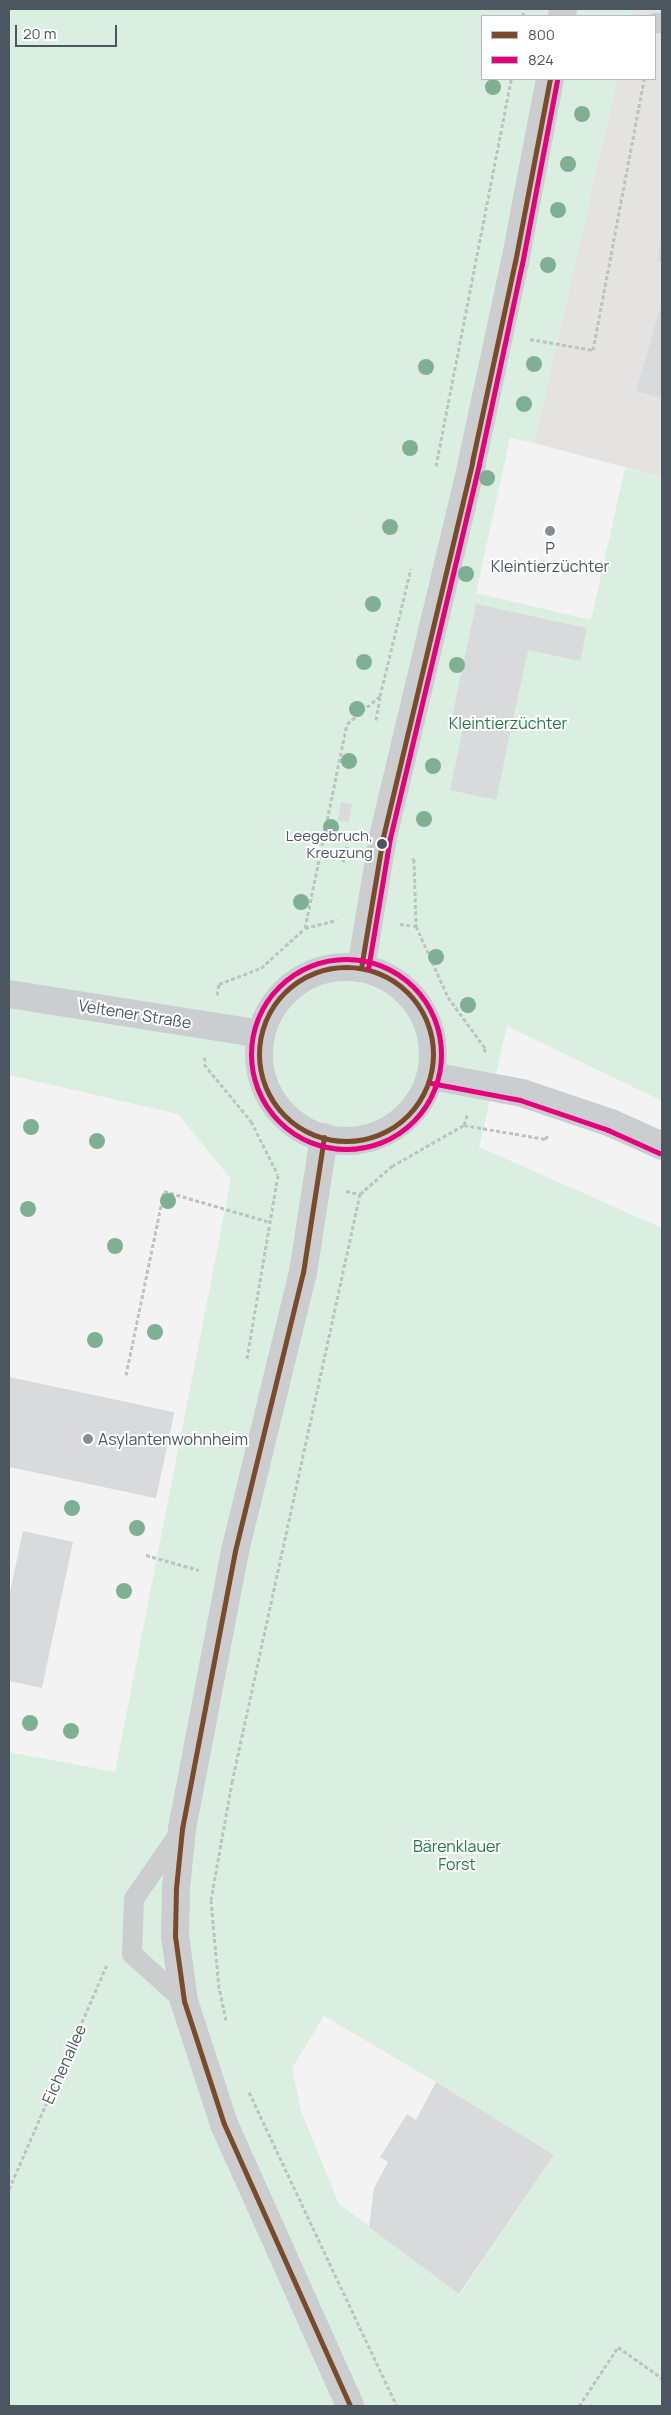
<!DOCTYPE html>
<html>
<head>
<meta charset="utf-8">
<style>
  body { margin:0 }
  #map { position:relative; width:671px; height:2415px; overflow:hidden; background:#f3f3f3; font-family:Manrope,sans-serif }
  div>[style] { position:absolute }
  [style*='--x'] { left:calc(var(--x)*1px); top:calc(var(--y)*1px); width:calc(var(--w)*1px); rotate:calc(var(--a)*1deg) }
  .commercial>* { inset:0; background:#e4e3e1 }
  .green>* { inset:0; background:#daefe1 }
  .building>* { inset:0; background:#d9dadb; transform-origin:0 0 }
  .path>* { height:3px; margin-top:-1.5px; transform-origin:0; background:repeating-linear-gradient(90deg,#bbc4c1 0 4px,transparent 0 6.5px) }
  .service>* { height:20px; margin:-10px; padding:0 10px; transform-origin:10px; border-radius:10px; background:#cbcdce }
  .tertiary>* { height:28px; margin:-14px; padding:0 14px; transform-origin:14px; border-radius:14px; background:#cbcdce }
  .secondary>* { height:28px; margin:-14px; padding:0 14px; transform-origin:14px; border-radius:14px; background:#cbced0 }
  .secondary>.ring { margin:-14px; padding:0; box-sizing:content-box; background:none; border:28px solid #cbced0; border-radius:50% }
  .bus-1>* { height:5px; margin:-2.5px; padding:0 2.5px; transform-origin:2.5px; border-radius:2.5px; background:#7a4b2a }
  .bus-1>.ring { margin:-2.5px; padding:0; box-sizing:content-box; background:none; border:5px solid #7a4b2a; border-radius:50% }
  .bus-2>* { height:5px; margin:-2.5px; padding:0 2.5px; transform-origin:2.5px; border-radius:2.5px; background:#e5007d }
  .bus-2>.ring { margin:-2.5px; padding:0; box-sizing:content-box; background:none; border:5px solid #e5007d; border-radius:50% }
  .trees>* { width:16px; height:16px; margin:-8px; border-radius:50%; background:#80b094 }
  .dots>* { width:14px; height:14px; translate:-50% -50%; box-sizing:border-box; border:2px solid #fff; border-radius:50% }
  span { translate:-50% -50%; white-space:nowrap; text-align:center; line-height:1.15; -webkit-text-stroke:4px #fff; paint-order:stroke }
  .bus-label { font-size:15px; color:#4b565e }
  .right { translate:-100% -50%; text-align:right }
  .poi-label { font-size:16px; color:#4b565e }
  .left { translate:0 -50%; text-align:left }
  .park-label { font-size:16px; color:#217a46 }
  .street-label { font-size:16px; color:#4b565e }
  .frame { position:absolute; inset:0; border:10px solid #4b565e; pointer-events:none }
  .legend { position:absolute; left:481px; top:15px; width:175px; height:65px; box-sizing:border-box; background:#fff; border:1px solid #b7bbbf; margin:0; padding:6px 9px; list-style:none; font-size:15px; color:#4b565e }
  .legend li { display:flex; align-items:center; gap:10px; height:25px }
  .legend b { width:25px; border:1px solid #b7bbbf }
  .scale { position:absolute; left:15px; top:25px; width:102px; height:22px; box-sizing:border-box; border:2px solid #4b565e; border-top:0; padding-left:6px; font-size:15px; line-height:18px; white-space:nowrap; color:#4b565e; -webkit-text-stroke:4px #fff; paint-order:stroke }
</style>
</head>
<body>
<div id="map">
  <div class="commercial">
    <div style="clip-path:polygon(633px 9px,662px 9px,662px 477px,534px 443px,617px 79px,655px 79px,655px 16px,631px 16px)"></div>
  </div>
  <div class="green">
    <div style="clip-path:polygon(evenodd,9px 9px,633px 9px,631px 16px,482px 16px,482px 79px,617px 79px,534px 443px,510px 438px,476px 593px,591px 620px,625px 468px,662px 477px,662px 1101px,507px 1026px,479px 1147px,662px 1228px,662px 2406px,9px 2406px,9px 1752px,115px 1772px,231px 1179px,178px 1114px,9px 1075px,9px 9px,324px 2016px,436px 2082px,554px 2155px,460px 2294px,339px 2204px,301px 2111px,292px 2068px,324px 2016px)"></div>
  </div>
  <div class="building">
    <div style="clip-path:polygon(661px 241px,662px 241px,662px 262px,657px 261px)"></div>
    <div style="clip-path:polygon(662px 302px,662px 398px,636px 391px)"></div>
    <div style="clip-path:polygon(476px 604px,587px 628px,580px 661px,528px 650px,496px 800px,450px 790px,465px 720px,452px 717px)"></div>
    <div style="left:341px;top:802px;width:11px;height:19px;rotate:10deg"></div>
    <div style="left:9px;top:1377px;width:169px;height:88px;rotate:12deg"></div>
    <div style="clip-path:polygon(23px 1531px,73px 1542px,42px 1688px,9px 1681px,9px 1597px)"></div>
    <div style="clip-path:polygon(436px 2082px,554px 2155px,459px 2294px,369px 2227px,374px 2188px,388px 2162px,380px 2157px,407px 2114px,416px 2120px)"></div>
  </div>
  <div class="path">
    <div style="--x:523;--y:16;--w:7;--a:-82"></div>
    <div style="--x:530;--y:339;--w:64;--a:9.9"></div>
    <div style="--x:593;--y:350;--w:276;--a:-79.3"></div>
    <div style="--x:436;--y:466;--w:394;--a:-79"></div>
    <div style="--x:376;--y:720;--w:23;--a:-80"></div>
    <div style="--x:412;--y:858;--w:2;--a:27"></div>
    <div style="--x:414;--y:859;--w:67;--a:88.3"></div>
    <div style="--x:343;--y:862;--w:16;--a:-76"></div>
    <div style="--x:400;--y:924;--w:16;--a:7"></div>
    <div style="--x:416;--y:926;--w:78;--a:65.7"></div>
    <div style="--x:448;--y:997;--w:63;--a:54"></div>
    <div style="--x:485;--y:1048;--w:6;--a:99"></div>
    <div style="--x:305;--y:928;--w:208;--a:-78.4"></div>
    <div style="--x:347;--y:724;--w:43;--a:-40.3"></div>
    <div style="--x:380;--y:696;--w:131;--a:-76.3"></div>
    <div style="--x:217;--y:995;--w:11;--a:-80"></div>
    <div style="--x:219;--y:984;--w:45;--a:-20.9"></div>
    <div style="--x:261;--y:968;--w:59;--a:-42.3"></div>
    <div style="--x:305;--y:928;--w:33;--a:-14"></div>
    <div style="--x:205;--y:1057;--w:7;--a:98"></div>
    <div style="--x:204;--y:1064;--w:74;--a:50.5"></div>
    <div style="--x:251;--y:1121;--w:60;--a:63.4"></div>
    <div style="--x:278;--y:1175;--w:186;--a:99.6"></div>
    <div style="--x:464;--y:1125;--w:13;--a:-72"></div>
    <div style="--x:346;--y:1191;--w:14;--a:12"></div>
    <div style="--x:126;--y:1375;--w:188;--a:-78.3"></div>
    <div style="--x:164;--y:1191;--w:110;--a:16.3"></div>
    <div style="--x:146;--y:1555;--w:55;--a:15.8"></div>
    <div style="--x:226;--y:2020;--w:33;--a:-102"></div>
    <div style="--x:219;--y:1988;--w:88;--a:-95.2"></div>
    <div style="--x:211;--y:1900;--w:120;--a:-79.9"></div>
    <div style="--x:232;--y:1782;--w:602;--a:-77.72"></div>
    <div style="--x:360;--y:1194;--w:43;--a:-41.2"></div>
    <div style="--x:392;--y:1166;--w:83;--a:-29.7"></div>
    <div style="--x:464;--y:1125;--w:82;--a:9.8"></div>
    <div style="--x:545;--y:1139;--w:5;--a:-53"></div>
    <div style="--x:249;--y:2092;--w:347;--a:64.8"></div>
    <div style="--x:9;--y:2189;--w:244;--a:-66.4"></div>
    <div style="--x:579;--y:2406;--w:71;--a:-56.5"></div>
    <div style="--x:618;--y:2347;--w:54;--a:35.2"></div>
  </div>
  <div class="service">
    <div style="--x:655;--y:23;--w:7;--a:0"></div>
    <div style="--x:181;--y:1831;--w:83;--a:124.7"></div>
    <div style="--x:134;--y:1899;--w:55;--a:92.1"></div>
    <div style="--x:132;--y:1954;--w:70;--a:42.1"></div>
  </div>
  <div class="tertiary">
    <div style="--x:562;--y:16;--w:7;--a:-82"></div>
    <div style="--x:361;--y:968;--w:133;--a:-80.5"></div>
    <div style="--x:383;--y:837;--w:385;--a:-76.6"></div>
    <div style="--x:472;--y:462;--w:205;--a:-77.9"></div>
    <div style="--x:515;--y:262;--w:186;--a:-79.2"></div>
    <div style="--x:324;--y:1137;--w:137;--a:98.8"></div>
    <div style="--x:303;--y:1272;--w:287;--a:103.7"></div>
    <div style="--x:235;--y:1551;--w:283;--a:100.8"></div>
    <div style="--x:182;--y:1829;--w:59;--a:95.8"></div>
    <div style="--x:176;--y:1888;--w:48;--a:91.2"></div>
    <div style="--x:175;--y:1936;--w:66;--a:82.1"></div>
    <div style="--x:184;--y:2001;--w:129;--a:72"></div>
    <div style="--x:224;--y:2124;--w:309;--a:65.9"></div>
  </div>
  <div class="secondary">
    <div class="ring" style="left:259px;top:967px;width:146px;height:146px"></div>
    <div style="--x:9;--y:994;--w:255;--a:9"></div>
    <div style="--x:432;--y:1076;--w:92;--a:10.7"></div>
    <div style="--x:522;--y:1093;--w:94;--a:18.6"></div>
    <div style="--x:611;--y:1123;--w:56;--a:24.3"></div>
  </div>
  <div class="bus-1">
    <div class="ring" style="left:259px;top:967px;width:169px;height:169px"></div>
    <div style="--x:361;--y:968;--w:133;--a:-80.5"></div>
    <div style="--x:383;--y:837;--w:385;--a:-76.6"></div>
    <div style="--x:472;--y:462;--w:205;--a:-77.9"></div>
    <div style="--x:515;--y:262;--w:186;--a:-79.2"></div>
    <div style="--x:324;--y:1137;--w:137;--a:98.8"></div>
    <div style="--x:303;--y:1272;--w:287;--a:103.7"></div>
    <div style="--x:235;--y:1551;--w:283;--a:100.8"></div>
    <div style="--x:182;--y:1829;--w:59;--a:95.8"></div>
    <div style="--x:176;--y:1888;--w:48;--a:91.2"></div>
    <div style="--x:175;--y:1936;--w:66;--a:82.1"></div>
    <div style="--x:184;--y:2001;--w:129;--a:72"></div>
    <div style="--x:224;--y:2124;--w:309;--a:65.9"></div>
  </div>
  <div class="bus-2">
    <div class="ring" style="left:251px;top:959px;width:185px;height:185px"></div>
    <div style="--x:368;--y:969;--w:133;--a:-80.5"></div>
    <div style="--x:390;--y:838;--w:384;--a:-76.6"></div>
    <div style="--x:479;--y:464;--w:205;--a:-77.9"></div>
    <div style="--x:522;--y:264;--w:187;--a:-79.2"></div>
    <div style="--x:431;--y:1083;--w:91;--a:10.8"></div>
    <div style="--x:520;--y:1100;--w:93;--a:18.8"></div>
    <div style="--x:608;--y:1130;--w:56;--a:24.3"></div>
  </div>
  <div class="trees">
    <div style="left:493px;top:87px"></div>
    <div style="left:582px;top:114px"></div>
    <div style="left:568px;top:164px"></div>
    <div style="left:558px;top:210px"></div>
    <div style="left:548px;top:265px"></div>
    <div style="left:534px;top:364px"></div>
    <div style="left:426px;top:367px"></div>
    <div style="left:524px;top:404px"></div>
    <div style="left:410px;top:448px"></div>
    <div style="left:487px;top:478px"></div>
    <div style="left:390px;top:527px"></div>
    <div style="left:466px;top:574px"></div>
    <div style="left:373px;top:604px"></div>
    <div style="left:364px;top:662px"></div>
    <div style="left:457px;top:665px"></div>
    <div style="left:357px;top:709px"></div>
    <div style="left:349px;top:761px"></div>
    <div style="left:433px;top:766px"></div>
    <div style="left:424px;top:819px"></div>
    <div style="left:331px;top:827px"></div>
    <div style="left:301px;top:902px"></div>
    <div style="left:436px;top:957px"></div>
    <div style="left:468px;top:1005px"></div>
    <div style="left:31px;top:1127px"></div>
    <div style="left:97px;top:1141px"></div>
    <div style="left:168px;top:1201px"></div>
    <div style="left:28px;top:1209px"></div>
    <div style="left:115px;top:1246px"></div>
    <div style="left:155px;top:1332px"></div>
    <div style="left:95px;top:1340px"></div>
    <div style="left:72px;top:1508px"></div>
    <div style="left:137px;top:1528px"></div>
    <div style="left:124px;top:1591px"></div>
    <div style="left:30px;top:1723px"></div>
    <div style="left:71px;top:1731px"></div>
  </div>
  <div class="dots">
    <div style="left:550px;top:531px;background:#868d92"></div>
    <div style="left:382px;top:844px;background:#4b565e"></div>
    <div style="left:88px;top:1439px;background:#868d92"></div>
  </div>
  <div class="bus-label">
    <span class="right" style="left:373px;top:844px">Leegebruch,<br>Kreuzung</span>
  </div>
  <div class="poi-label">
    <span style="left:550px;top:557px">P<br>Kleintierzüchter</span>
    <span class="left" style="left:98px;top:1439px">Asylantenwohnheim</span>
  </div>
  <div class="park-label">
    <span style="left:508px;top:723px">Kleintierzüchter</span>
    <span style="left:457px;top:1855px">Bärenklauer<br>Forst</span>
  </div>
  <div class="street-label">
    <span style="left:135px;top:1014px;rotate:9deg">Veltener Straße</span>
    <span style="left:64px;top:2064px;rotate:-66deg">Eichenallee</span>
  </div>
  <div class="frame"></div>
  <ul class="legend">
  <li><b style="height:6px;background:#7a4b2a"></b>800</li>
  <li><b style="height:6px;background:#e5007d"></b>824</li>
  </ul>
  <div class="scale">20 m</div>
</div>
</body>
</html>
